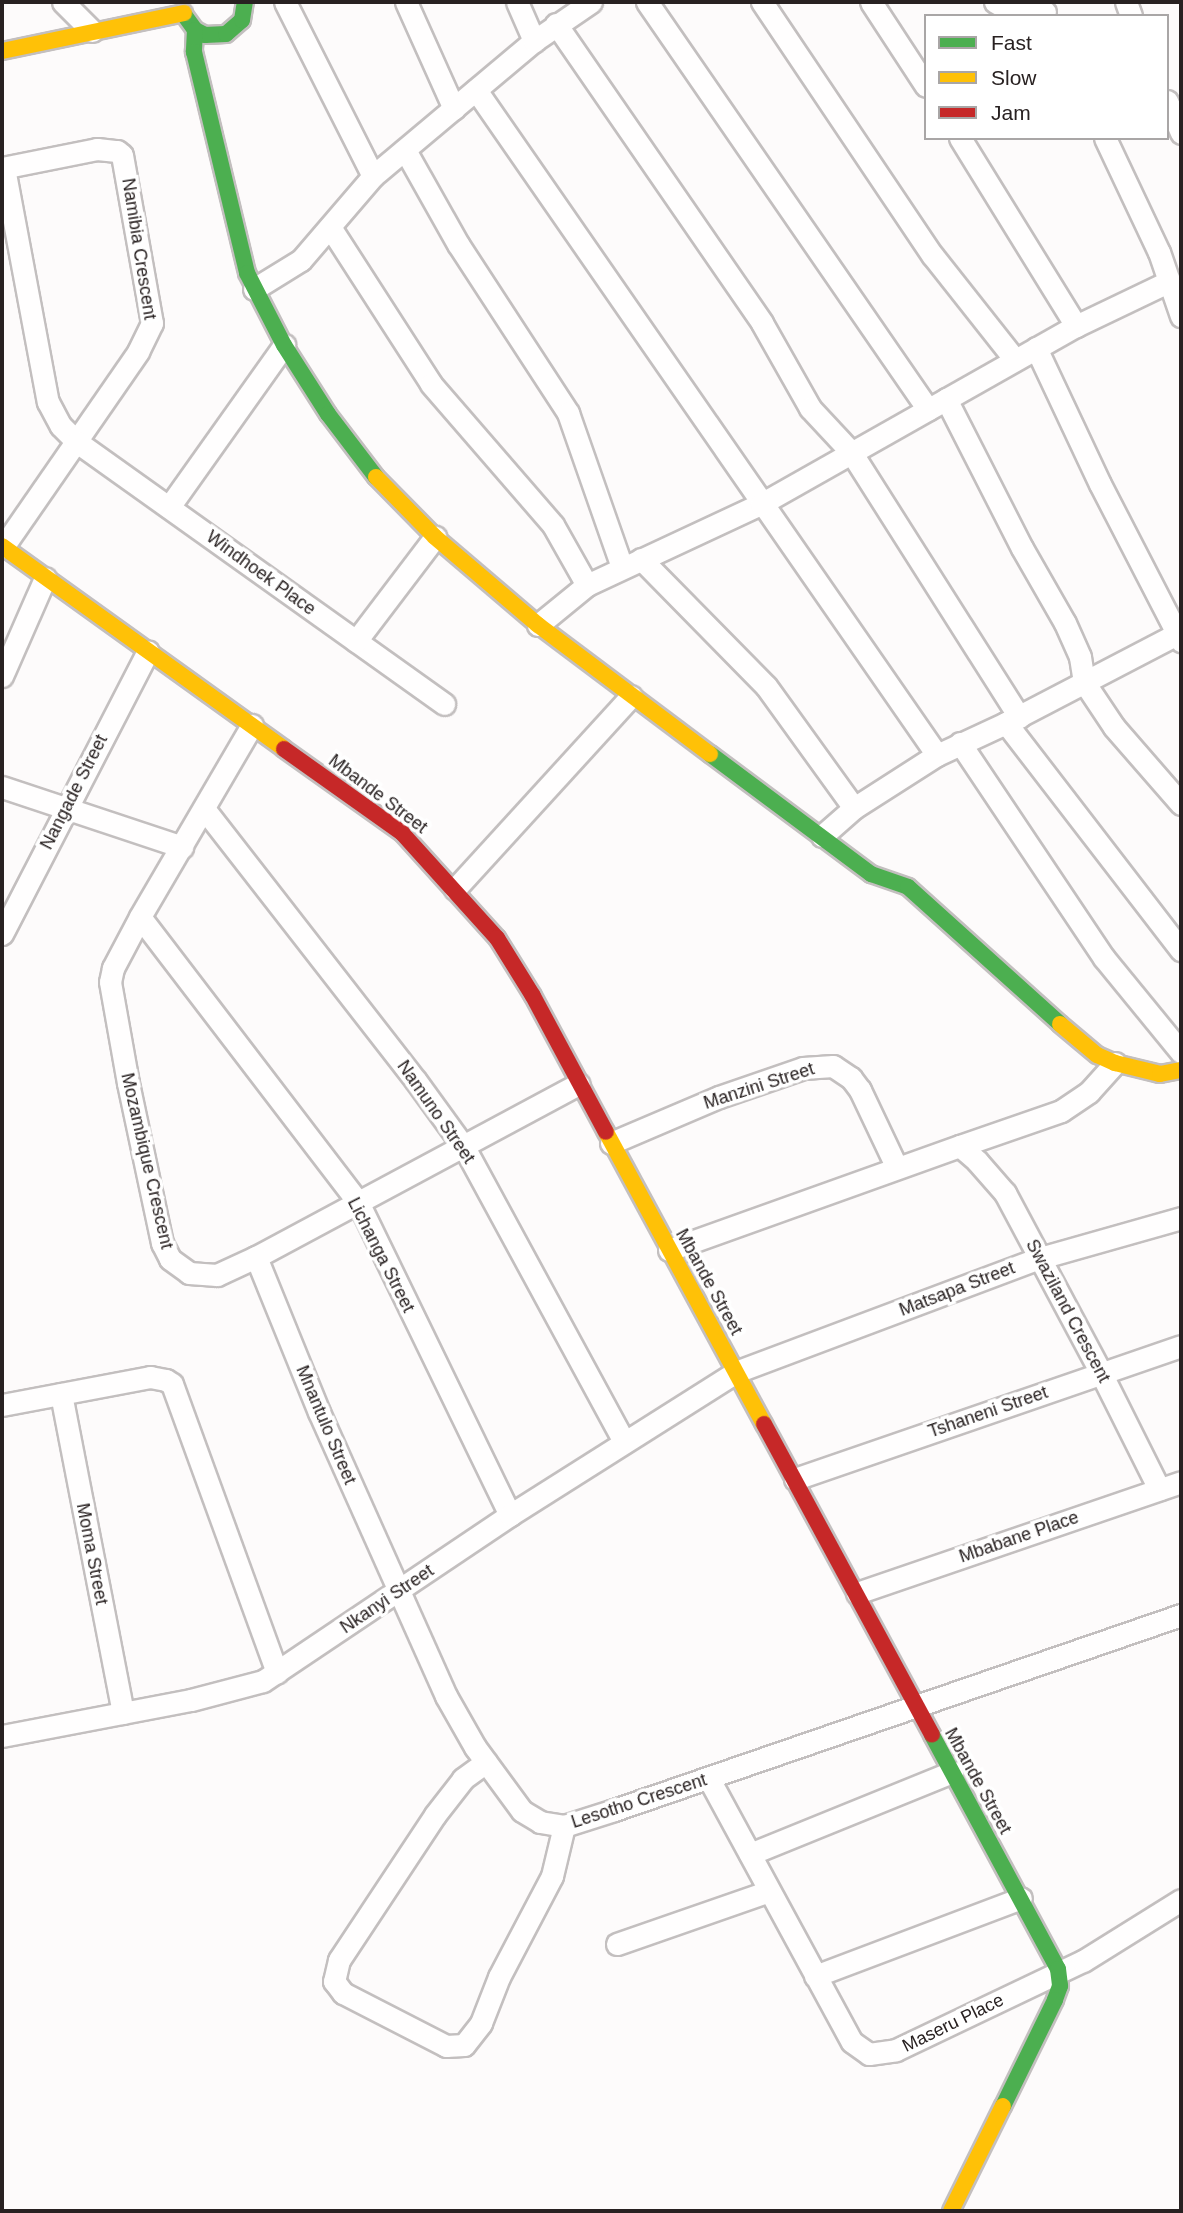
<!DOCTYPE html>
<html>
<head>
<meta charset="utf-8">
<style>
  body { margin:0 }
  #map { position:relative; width:1183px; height:2213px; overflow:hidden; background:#fdfbfb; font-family:Arial,sans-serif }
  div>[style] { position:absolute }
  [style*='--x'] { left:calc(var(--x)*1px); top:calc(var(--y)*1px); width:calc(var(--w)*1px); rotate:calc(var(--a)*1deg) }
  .roads { filter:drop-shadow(2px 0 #c3bfbf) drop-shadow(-2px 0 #c3bfbf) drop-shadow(0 2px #c3bfbf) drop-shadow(0 -2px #c3bfbf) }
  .street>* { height:21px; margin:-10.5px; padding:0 10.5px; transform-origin:10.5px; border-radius:10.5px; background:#fffefe }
  .fast>* { height:16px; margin:-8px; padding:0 8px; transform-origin:8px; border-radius:8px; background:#4caf50 }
  .slow>* { height:16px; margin:-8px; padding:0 8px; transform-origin:8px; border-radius:8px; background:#ffc107 }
  .jam>* { height:16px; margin:-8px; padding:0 8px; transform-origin:8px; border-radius:8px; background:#c62828 }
  span { translate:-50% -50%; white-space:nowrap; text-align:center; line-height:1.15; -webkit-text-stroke:7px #fff; paint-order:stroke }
  .street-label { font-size:18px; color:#282121 }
  .frame { position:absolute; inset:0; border:4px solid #282121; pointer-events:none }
  .legend { position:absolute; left:924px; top:14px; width:245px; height:126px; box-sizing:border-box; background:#fff; border:2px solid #a9a6a6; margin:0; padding:9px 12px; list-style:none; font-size:21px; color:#282121 }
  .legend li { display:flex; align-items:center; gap:14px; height:35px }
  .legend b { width:35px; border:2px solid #a9a6a6 }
</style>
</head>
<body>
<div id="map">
  <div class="roads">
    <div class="street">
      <div style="--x:63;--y:2;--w:41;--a:45"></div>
      <div style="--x:285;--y:2;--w:195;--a:63.2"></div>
      <div style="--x:406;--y:2;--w:117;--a:65.8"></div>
      <div style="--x:517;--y:2;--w:43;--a:66.4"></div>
      <div style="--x:647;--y:2;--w:495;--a:55.4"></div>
      <div style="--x:762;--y:2;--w:306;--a:56.1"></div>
      <div style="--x:933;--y:256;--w:132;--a:51.7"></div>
      <div style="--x:871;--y:2;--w:100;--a:56.8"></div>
      <div style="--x:995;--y:2;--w:24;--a:30"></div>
      <div style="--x:1016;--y:14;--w:29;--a:-4"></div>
      <div style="--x:1126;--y:2;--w:15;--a:70"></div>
      <div style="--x:556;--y:24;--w:363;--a:55.4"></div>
      <div style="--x:762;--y:323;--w:98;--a:60.5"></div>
      <div style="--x:810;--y:408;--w:60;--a:47"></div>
      <div style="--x:851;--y:452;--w:314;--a:57.6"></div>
      <div style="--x:476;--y:90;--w:809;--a:55.27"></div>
      <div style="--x:1167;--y:101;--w:35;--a:66"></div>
      <div style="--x:960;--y:138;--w:221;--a:58.3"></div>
      <div style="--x:1105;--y:138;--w:126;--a:64.7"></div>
      <div style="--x:1159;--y:252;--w:68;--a:71"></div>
      <div style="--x:405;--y:150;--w:108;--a:60.6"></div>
      <div style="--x:458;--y:244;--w:202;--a:56.9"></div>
      <div style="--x:568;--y:413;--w:163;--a:70.7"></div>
      <div style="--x:2;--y:168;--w:97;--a:-11.3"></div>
      <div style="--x:97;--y:149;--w:20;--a:6"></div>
      <div style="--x:117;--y:151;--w:6;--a:39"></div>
      <div style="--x:122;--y:155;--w:171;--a:79.9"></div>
      <div style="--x:152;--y:323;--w:32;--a:116"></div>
      <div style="--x:138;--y:352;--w:237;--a:124.7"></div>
      <div style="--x:4;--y:168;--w:238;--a:79.4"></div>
      <div style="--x:48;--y:402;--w:27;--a:62"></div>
      <div style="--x:61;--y:426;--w:23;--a:45"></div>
      <div style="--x:77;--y:442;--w:451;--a:35.5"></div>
      <div style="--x:330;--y:227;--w:187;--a:57.2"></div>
      <div style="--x:431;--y:384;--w:186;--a:49.1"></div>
      <div style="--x:553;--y:525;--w:69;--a:60.5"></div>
      <div style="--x:254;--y:289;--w:55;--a:-31.7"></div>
      <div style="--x:301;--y:260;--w:111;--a:-49.4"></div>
      <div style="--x:373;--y:176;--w:210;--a:-40"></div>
      <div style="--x:534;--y:41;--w:69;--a:-34.4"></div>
      <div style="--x:1036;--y:348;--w:150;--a:64.8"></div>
      <div style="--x:1100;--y:484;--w:177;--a:62.7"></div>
      <div style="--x:946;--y:399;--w:167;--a:63"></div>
      <div style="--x:1022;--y:548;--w:86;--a:60.2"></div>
      <div style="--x:1065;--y:623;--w:37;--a:66"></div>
      <div style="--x:1080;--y:657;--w:25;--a:81"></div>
      <div style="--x:1084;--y:682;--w:54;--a:56.3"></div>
      <div style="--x:1114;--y:727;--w:102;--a:49"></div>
      <div style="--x:169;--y:507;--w:199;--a:-54.6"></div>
      <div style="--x:641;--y:559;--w:178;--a:45.5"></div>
      <div style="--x:766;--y:686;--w:150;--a:54.2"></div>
      <div style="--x:538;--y:625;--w:63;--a:-39.2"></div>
      <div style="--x:587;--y:585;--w:192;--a:-25"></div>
      <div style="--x:761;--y:504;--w:362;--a:-29.5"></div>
      <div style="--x:1076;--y:326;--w:104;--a:-25.6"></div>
      <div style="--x:356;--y:641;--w:131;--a:-52.8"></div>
      <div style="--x:2;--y:676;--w:107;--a:-66.3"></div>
      <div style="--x:1006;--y:723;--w:287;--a:52.4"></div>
      <div style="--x:252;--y:725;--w:222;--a:120.3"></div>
      <div style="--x:140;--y:917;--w:58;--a:117.9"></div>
      <div style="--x:113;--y:968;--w:14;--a:102"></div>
      <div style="--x:110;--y:982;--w:103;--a:79.9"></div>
      <div style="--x:128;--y:1083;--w:164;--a:78"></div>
      <div style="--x:162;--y:1243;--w:18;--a:63"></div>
      <div style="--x:170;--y:1259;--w:24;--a:36"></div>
      <div style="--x:189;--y:1273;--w:28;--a:4"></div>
      <div style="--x:217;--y:1275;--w:43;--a:-24.8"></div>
      <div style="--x:256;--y:1257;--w:366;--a:-28.2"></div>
      <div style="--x:960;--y:743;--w:259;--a:56.2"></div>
      <div style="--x:1104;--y:958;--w:122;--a:50.7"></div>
      <div style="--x:2;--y:787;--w:190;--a:18.4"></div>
      <div style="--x:205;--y:810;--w:343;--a:52.1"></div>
      <div style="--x:416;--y:1081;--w:82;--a:54"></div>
      <div style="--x:464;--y:1147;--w:336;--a:61.5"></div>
      <div style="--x:822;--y:836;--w:43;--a:-41.2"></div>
      <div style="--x:854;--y:808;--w:98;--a:-32.6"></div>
      <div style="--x:937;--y:755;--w:76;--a:-24.9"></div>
      <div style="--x:1006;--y:723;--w:197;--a:-27.5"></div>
      <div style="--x:455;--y:889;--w:261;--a:-47.6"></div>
      <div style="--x:140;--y:917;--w:359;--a:52.6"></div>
      <div style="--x:358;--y:1202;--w:348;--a:64.1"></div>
      <div style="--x:2;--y:934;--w:318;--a:-62.7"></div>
      <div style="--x:611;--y:1143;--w:117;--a:-23.1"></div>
      <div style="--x:719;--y:1097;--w:89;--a:-19"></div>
      <div style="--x:803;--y:1068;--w:30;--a:-4"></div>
      <div style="--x:833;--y:1066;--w:22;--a:34"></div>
      <div style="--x:851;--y:1078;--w:15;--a:53"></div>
      <div style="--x:860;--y:1090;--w:86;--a:64.6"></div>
      <div style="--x:960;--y:1146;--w:107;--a:-19.1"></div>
      <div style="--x:1061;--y:1111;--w:34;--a:-34"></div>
      <div style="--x:1089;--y:1092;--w:39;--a:-48"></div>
      <div style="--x:669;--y:1250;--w:309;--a:-19.7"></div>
      <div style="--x:960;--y:1146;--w:23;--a:41"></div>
      <div style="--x:977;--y:1161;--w:43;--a:48.8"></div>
      <div style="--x:1005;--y:1193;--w:204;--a:61.9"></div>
      <div style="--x:1101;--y:1373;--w:130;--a:63.4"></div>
      <div style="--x:256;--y:1257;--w:167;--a:67.9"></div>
      <div style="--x:319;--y:1412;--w:311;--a:65.9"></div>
      <div style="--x:446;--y:1696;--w:59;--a:60.4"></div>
      <div style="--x:475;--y:1747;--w:79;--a:53.7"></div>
      <div style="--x:522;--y:1811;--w:21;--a:31"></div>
      <div style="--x:540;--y:1822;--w:24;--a:9"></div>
      <div style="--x:564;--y:1826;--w:52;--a:-17.7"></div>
      <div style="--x:614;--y:1810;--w:600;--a:-18.98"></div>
      <div style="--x:61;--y:1394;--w:325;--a:79"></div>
      <div style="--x:2;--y:1405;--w:151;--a:-10.7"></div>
      <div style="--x:150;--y:1377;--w:16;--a:11"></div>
      <div style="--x:166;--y:1380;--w:7;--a:34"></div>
      <div style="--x:172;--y:1384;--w:307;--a:70"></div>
      <div style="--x:795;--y:1479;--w:408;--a:-19"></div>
      <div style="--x:857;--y:1593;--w:342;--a:-18.9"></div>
      <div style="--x:2;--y:1736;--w:192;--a:-10.8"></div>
      <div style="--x:191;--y:1700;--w:74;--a:-14.8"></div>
      <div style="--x:263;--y:1681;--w:298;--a:-33.9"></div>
      <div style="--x:510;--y:1515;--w:267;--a:-32.3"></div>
      <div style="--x:736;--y:1372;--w:325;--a:-20.6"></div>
      <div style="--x:1040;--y:1258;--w:147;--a:-15.8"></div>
      <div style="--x:486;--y:1762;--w:29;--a:144"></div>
      <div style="--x:463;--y:1779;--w:46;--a:127.9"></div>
      <div style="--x:435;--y:1815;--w:174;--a:123.5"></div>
      <div style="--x:339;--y:1960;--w:22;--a:103"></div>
      <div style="--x:334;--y:1981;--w:15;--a:53"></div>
      <div style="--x:343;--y:1993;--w:116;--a:27.2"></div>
      <div style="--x:446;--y:2046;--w:18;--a:-3"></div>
      <div style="--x:464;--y:2045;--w:28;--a:-52"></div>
      <div style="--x:481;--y:2023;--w:49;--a:-68.6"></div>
      <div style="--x:499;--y:1977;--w:114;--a:-62.3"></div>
      <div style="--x:552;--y:1876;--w:51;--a:-76.5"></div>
      <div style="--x:709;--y:1779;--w:299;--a:61.5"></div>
      <div style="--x:852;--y:2042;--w:21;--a:35"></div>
      <div style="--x:869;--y:2054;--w:27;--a:-8"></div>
      <div style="--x:896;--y:2050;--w:207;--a:-25.5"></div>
      <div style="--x:1083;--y:1961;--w:115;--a:-31.9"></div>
      <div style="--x:750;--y:1854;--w:218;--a:-22.1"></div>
      <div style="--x:617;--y:1944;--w:161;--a:-19.2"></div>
      <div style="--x:815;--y:1976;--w:220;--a:-20.7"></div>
    </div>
    <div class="fast">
      <div style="--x:185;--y:16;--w:17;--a:54"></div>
      <div style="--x:195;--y:30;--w:11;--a:27"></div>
      <div style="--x:205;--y:35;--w:21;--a:-3"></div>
      <div style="--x:226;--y:34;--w:21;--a:-41"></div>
      <div style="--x:242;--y:20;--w:18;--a:-81"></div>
      <div style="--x:195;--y:30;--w:22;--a:93"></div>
      <div style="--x:194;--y:52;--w:227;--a:76.5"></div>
      <div style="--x:247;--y:273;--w:81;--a:62.8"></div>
      <div style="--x:284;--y:345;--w:82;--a:57.5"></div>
      <div style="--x:328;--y:414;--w:79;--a:52.7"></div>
      <div style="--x:710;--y:754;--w:201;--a:36.7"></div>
      <div style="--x:871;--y:874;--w:39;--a:19"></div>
      <div style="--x:908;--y:887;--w:205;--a:42"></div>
      <div style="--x:932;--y:1735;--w:266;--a:61.7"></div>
      <div style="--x:1058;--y:1969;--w:17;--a:83"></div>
      <div style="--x:1060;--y:1986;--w:15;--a:110"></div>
      <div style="--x:1055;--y:2000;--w:118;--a:116.1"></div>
    </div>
    <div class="slow">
      <div style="--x:2;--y:51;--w:186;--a:-11.8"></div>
      <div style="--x:376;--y:477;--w:84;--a:45.5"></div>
      <div style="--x:435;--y:537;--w:135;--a:40.5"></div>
      <div style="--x:538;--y:625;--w:215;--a:36.9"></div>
      <div style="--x:2;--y:546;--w:347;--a:35.7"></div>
      <div style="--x:1060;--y:1024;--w:48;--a:40"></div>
      <div style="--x:1097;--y:1055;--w:20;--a:24"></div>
      <div style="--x:1115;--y:1063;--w:46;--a:13.7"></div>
      <div style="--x:1160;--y:1074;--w:21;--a:-11"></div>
      <div style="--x:606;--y:1132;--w:332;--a:61.6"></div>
      <div style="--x:951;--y:2211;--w:117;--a:-63.7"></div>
    </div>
    <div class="jam">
      <div style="--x:284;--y:749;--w:145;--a:35.4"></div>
      <div style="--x:402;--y:833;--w:142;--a:47.9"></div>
      <div style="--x:497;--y:938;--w:68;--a:58.2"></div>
      <div style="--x:533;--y:996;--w:154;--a:61.8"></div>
      <div style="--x:764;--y:1424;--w:353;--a:61.6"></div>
    </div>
  </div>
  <div class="street-label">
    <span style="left:139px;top:249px;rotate:81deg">Namibia Crescent</span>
    <span style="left:261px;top:573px;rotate:36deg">Windhoek Place</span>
    <span style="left:74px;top:792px;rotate:-63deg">Nangade Street</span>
    <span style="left:378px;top:794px;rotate:37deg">Mbande Street</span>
    <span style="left:759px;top:1086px;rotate:-18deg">Manzini Street</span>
    <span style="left:436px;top:1112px;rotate:55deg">Namuno Street</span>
    <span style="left:147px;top:1161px;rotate:77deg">Mozambique Crescent</span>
    <span style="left:381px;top:1255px;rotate:63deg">Lichanga Street</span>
    <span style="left:709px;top:1282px;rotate:61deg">Mbande Street</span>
    <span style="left:957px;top:1289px;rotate:-21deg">Matsapa Street</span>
    <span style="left:1068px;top:1311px;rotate:62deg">Swaziland Crescent</span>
    <span style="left:988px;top:1412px;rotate:-19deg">Tshaneni Street</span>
    <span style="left:326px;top:1425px;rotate:67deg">Mnantulo Street</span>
    <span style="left:1019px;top:1537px;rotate:-19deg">Mbabane Place</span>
    <span style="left:92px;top:1554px;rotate:79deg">Moma Street</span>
    <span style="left:387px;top:1599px;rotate:-34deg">Nkanyi Street</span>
    <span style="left:978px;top:1781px;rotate:61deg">Mbande Street</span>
    <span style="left:639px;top:1801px;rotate:-18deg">Lesotho Crescent</span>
    <span style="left:953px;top:2023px;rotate:-26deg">Maseru Place</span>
  </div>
  <div class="frame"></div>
  <ul class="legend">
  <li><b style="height:9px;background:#4caf50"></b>Fast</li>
  <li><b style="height:9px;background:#ffc107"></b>Slow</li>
  <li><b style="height:9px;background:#c62828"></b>Jam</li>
  </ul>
</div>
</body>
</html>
